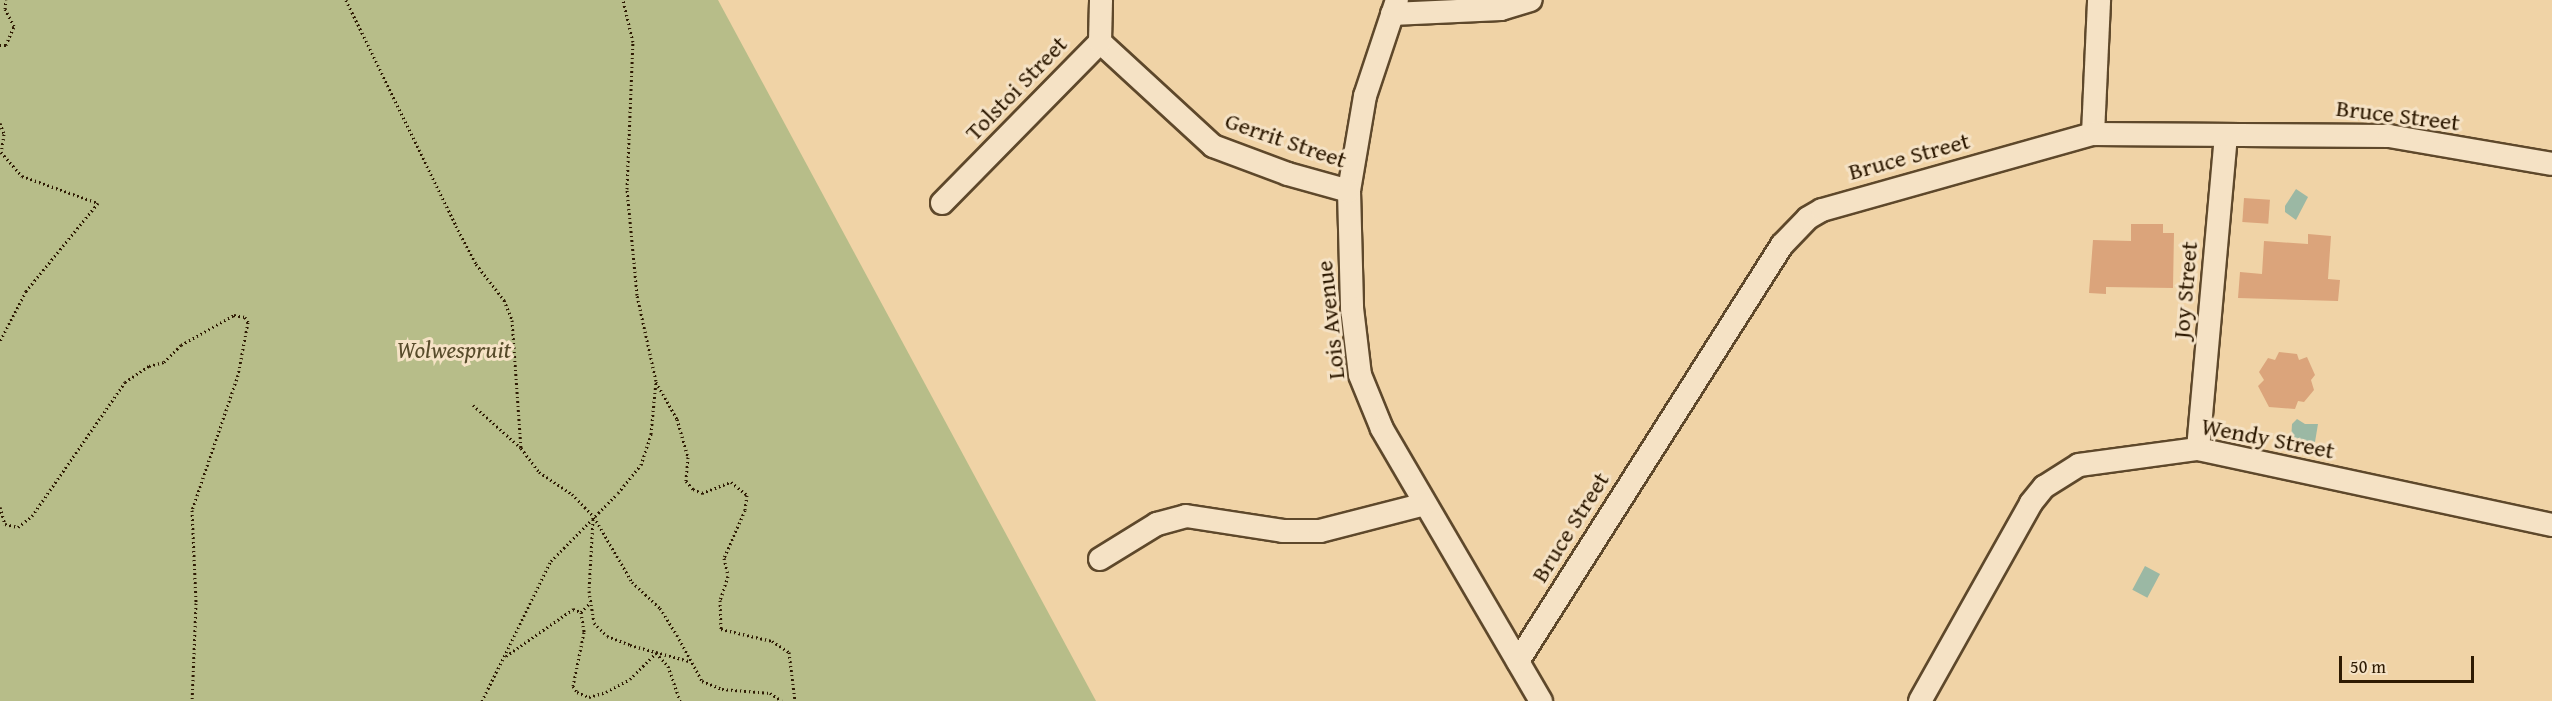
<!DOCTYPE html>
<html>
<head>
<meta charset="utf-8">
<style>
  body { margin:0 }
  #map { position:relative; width:2552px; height:701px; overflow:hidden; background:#f0d3a6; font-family:"Gentium Book Plus",serif }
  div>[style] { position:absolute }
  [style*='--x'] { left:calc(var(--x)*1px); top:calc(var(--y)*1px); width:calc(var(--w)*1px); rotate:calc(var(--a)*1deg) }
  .green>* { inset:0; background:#b7bd89 }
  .water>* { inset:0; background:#9bb8a4; transform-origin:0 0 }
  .building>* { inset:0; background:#dba47b; transform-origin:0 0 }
  .path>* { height:3px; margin-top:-1.5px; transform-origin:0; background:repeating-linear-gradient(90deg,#2e1a02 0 1.5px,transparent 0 4.5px) }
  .roads { filter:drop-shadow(2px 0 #5e482b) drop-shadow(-2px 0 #5e482b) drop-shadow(0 2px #5e482b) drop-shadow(0 -2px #5e482b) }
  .minor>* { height:22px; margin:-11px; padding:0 11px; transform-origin:11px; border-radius:11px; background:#f5e2c5 }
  span { translate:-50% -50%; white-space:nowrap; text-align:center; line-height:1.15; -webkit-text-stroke:6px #f5e2c5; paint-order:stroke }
  .street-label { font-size:24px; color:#2e1a02 }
  .park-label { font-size:24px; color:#574b2a; font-style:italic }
  .scale { position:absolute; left:2339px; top:656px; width:135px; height:27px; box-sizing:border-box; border:3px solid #2e1a02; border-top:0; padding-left:8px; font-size:18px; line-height:21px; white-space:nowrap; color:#2e1a02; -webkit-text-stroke:4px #f5e2c5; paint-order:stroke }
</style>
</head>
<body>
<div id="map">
  <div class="green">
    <div style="clip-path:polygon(0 0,718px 0,1096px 701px,0 701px)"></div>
  </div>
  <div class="water">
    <div style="clip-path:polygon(2296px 189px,2308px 197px,2296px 220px,2285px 212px,2285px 206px)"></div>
    <div style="clip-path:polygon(2297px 419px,2305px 424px,2318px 424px,2315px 442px,2291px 441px,2292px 424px)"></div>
    <div style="left:2145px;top:566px;width:17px;height:27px;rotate:28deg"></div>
  </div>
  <div class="building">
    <div style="left:2244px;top:198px;width:26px;height:24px;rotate:4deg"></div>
    <div style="clip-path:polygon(2131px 224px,2163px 224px,2163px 233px,2174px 233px,2173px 288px,2106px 287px,2106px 294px,2089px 293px,2093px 240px,2131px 241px)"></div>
    <div style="clip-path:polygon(2308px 234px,2331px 236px,2328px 279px,2340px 280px,2338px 301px,2238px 298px,2240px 272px,2262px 274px,2264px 241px,2308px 244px)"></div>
    <div style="clip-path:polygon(2279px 352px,2297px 354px,2299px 360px,2307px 357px,2315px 375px,2311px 380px,2314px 390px,2304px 402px,2298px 401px,2295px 409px,2269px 407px,2258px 386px,2264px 380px,2259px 372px,2268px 358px,2275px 360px)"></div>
  </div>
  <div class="path">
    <div style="--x:346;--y:0;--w:251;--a:64"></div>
    <div style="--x:456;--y:226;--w:43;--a:62.2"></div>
    <div style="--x:476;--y:264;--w:46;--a:52.1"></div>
    <div style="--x:504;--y:300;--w:22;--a:68"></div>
    <div style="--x:512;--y:320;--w:128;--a:86"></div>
    <div style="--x:521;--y:448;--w:30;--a:53"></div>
    <div style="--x:539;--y:472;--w:40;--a:34"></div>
    <div style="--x:572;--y:494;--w:32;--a:46"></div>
    <div style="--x:594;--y:517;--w:75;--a:59.7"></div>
    <div style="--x:632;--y:582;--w:38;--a:43"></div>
    <div style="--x:660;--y:608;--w:32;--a:58"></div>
    <div style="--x:677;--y:635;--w:52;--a:61.5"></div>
    <div style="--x:702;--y:681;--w:22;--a:22"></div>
    <div style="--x:722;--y:689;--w:48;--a:4.8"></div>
    <div style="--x:770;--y:693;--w:14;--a:34"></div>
    <div style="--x:0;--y:45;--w:6;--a:0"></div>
    <div style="--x:6;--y:45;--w:21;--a:-67"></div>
    <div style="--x:14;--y:26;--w:19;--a:-118"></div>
    <div style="--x:5;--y:9;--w:9;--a:-84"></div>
    <div style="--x:0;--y:123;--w:12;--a:70"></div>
    <div style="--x:4;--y:134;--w:18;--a:99"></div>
    <div style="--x:1;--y:152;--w:32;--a:49"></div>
    <div style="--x:22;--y:176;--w:81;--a:19.6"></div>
    <div style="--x:98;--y:203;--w:114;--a:129.3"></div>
    <div style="--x:26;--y:291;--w:56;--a:117.5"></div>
    <div style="--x:656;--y:382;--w:43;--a:60.4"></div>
    <div style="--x:677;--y:419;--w:40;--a:74"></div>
    <div style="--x:688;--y:457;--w:24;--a:95"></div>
    <div style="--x:686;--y:481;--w:11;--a:49"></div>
    <div style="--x:693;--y:489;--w:10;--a:24"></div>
    <div style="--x:702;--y:493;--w:31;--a:-21"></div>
    <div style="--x:731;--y:482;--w:21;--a:39"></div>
    <div style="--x:747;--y:495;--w:15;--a:98"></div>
    <div style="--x:745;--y:510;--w:52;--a:113.6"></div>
    <div style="--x:724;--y:558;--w:18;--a:77"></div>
    <div style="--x:728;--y:576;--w:25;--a:108"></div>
    <div style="--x:720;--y:600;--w:29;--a:88"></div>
    <div style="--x:721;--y:629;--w:52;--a:13.2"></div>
    <div style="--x:772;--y:641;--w:20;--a:33"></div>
    <div style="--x:789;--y:652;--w:49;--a:83"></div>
    <div style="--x:473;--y:405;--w:64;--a:41.9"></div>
    <div style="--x:0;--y:507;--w:18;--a:74"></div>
    <div style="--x:5;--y:524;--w:13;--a:13"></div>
    <div style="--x:18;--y:527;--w:18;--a:-38"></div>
    <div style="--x:32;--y:516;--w:163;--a:-55.2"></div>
    <div style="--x:125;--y:382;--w:29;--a:-34"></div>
    <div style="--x:149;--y:366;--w:16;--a:-15"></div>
    <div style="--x:164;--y:362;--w:24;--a:-45"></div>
    <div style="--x:181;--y:345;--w:61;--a:-29.5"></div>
    <div style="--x:234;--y:315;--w:11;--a:10"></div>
    <div style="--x:245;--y:317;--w:6;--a:59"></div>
    <div style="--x:248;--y:322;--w:54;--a:100.7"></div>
    <div style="--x:238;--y:375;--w:143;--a:108.8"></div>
    <div style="--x:192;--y:510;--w:93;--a:87.5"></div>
    <div style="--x:196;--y:603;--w:98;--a:92.3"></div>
    <div style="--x:593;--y:519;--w:72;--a:93.2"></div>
    <div style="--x:589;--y:591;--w:32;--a:81"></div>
    <div style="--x:594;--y:623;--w:18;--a:45"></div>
    <div style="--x:607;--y:636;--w:25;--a:21"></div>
    <div style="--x:630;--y:645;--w:61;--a:15.2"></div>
    <div style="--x:581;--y:612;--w:13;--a:-45"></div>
    <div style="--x:506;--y:656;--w:82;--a:-35"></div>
    <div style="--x:573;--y:609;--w:9;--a:21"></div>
    <div style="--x:581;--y:612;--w:20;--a:81"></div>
    <div style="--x:584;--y:632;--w:55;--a:101.5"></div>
    <div style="--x:573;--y:686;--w:7;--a:56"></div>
    <div style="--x:577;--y:692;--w:13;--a:23"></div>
    <div style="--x:589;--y:697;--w:18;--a:-16"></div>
    <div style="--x:606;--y:692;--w:27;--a:-28"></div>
    <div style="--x:630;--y:679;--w:37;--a:-45"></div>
    <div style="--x:656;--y:653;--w:18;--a:47"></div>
    <div style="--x:668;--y:666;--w:37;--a:71"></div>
    <div style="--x:482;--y:701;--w:156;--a:-63.8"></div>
    <div style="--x:551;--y:561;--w:95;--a:-45.4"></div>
    <div style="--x:618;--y:493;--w:36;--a:-51"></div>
    <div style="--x:641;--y:465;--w:33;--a:-72"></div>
    <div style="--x:651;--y:434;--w:53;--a:-84.6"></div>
    <div style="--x:656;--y:381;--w:88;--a:-102.5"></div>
    <div style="--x:637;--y:295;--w:106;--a:-95.4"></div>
    <div style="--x:627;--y:189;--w:147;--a:-87.7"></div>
    <div style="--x:633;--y:42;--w:43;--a:-103.4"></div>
  </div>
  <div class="roads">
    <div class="minor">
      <div style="--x:1397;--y:0;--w:101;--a:108.4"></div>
      <div style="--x:1365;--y:96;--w:96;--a:99.6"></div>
      <div style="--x:1349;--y:191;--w:117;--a:88.5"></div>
      <div style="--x:1352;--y:308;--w:67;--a:83.2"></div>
      <div style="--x:1360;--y:375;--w:58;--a:67.8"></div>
      <div style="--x:1382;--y:429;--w:315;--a:59.7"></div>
      <div style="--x:1392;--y:14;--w:109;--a:-2.6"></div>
      <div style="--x:1501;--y:9;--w:31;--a:-17"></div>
      <div style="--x:1100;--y:42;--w:154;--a:42.6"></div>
      <div style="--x:1213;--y:146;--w:80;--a:20.5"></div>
      <div style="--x:1288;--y:174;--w:63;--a:15.6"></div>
      <div style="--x:2093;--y:134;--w:134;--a:-87.4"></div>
      <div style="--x:942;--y:203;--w:226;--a:-45.5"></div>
      <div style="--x:1100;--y:42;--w:42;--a:-88.6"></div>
      <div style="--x:2198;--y:449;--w:314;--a:-84.9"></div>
      <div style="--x:1100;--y:559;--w:67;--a:-31.6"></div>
      <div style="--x:1157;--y:524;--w:30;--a:-15"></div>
      <div style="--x:1186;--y:516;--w:98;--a:8.8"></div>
      <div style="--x:1283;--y:531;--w:37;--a:0"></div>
      <div style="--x:1320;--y:531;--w:108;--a:-14.4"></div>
      <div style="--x:1518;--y:661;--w:493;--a:-57.6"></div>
      <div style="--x:1782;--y:245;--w:37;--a:-46"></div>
      <div style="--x:1808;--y:218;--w:16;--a:-30"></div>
      <div style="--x:1822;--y:210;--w:281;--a:-15.7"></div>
      <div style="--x:2093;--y:134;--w:296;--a:0.4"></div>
      <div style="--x:2389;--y:136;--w:165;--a:9.7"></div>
      <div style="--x:1920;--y:701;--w:227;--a:-60.7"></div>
      <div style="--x:2031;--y:503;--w:21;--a:-51"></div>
      <div style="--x:2044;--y:487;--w:41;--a:-32.2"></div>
      <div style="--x:2079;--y:465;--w:120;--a:-7.7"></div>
      <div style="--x:2198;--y:449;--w:362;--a:12.1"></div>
    </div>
  </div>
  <div class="street-label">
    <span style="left:1016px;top:88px;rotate:-46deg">Tolstoi Street</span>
    <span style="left:2398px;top:115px;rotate:7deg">Bruce Street</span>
    <span style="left:1286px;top:140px;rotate:19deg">Gerrit Street</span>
    <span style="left:1909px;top:156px;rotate:-15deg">Bruce Street</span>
    <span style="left:2185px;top:290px;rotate:-85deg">Joy Street</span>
    <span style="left:1330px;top:320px;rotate:-96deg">Lois Avenue</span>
    <span style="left:2268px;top:438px;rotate:11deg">Wendy Street</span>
    <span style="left:1570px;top:527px;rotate:-58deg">Bruce Street</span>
  </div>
  <div class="park-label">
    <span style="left:454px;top:350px">Wolwespruit</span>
  </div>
  <div class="scale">50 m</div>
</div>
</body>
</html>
